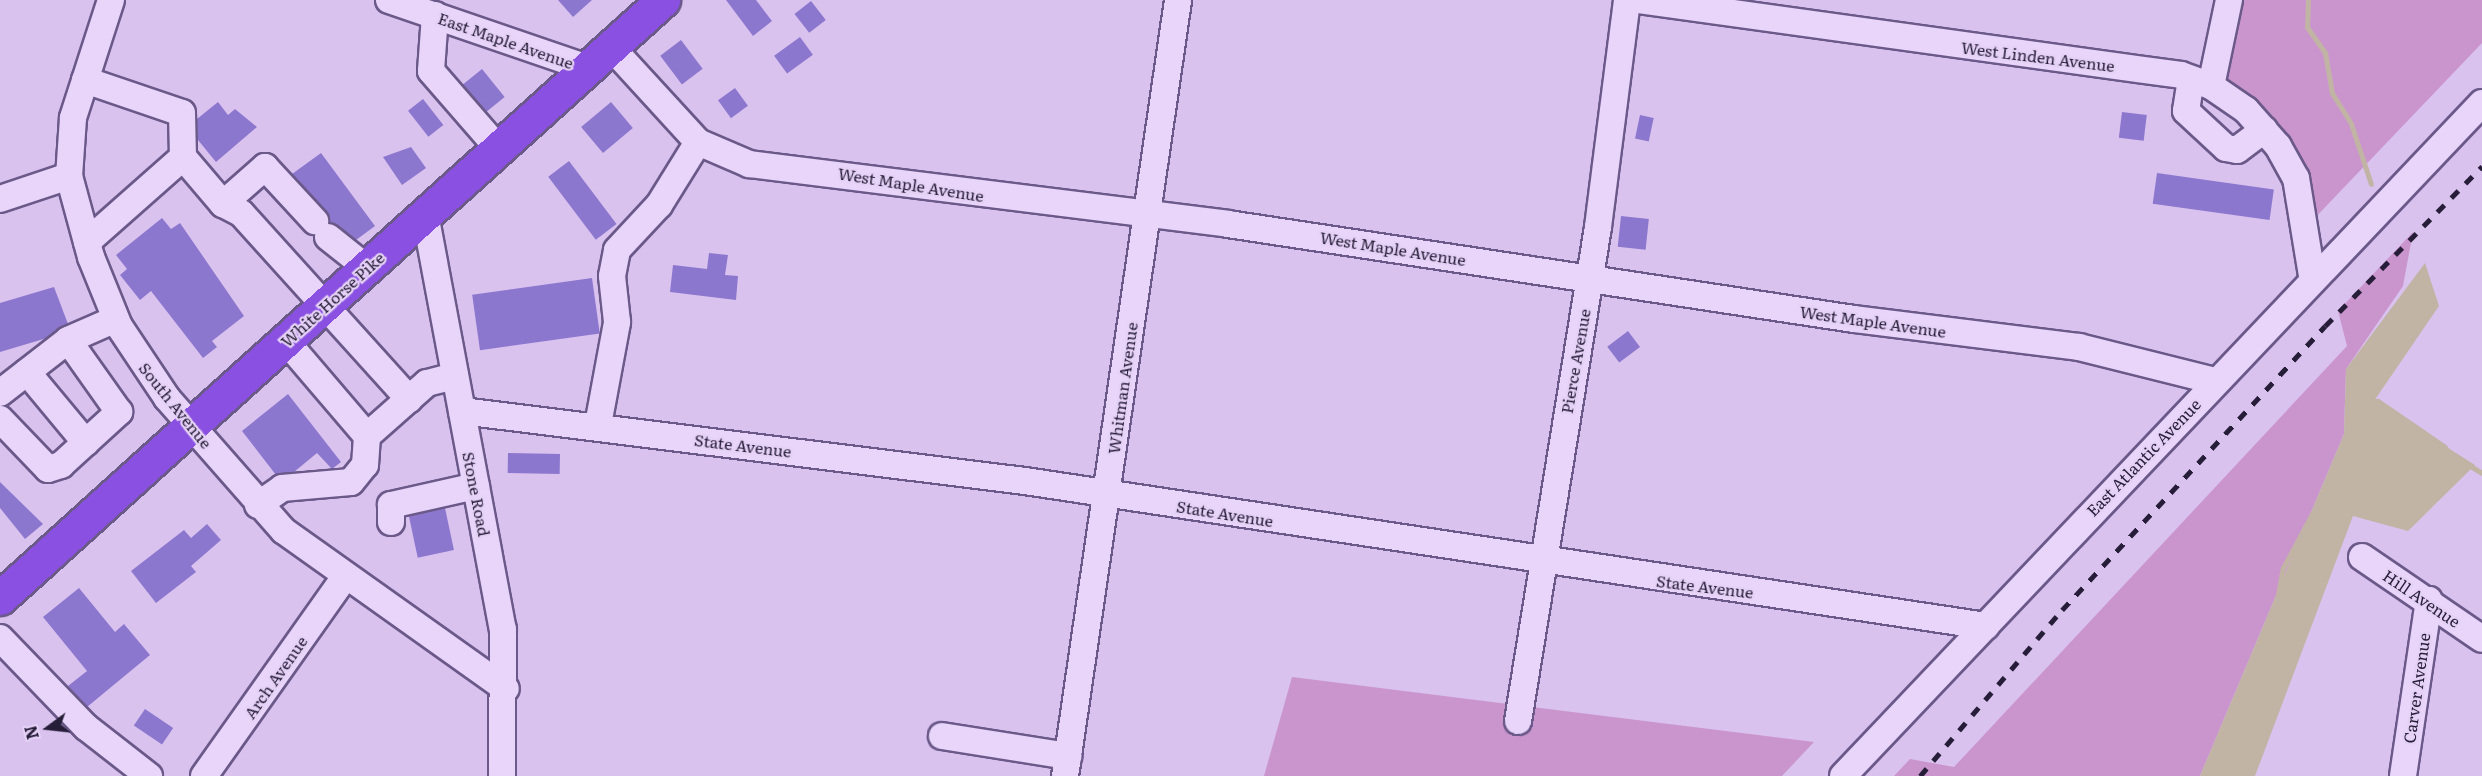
<!DOCTYPE html>
<html>
<head>
<meta charset="utf-8">
<style>
  body { margin:0 }
  #map { position:relative; width:2482px; height:776px; overflow:hidden; background:#dac2ef; font-family:Literata,serif }
  div>[style] { position:absolute }
  [style*='--x'] { left:calc(var(--x)*1px); top:calc(var(--y)*1px); width:calc(var(--w)*1px); rotate:calc(var(--a)*1deg) }
  .green>* { inset:0; background:#ca95cd }
  .water>* { inset:0; background:#c1b4a4 }
  .stream>* { height:5px; margin:-2.5px; padding:0 2.5px; transform-origin:2.5px; border-radius:2.5px; background:#c1b4a4 }
  .building>* { inset:0; background:#8c77ce; transform-origin:0 0 }
  .roads { filter:drop-shadow(2px 0 #6a5989) drop-shadow(-2px 0 #6a5989) drop-shadow(0 2px #6a5989) drop-shadow(0 -2px #6a5989) }
  .minor>* { height:26px; margin:-13px; padding:0 13px; transform-origin:13px; border-radius:13px; background:#e9d5fa }
  .highway>* { height:33px; margin:-16.5px; padding:0 16.5px; transform-origin:16.5px; border-radius:16.5px; background:#8950e1 }
  .rail>* { height:4.5px; margin-top:-2.25px; transform-origin:0; background:repeating-linear-gradient(90deg,#261d38 0 10px,transparent 0 20px) }
  span { translate:-50% -50%; white-space:nowrap; text-align:center; line-height:1.15; -webkit-text-stroke:4.5px #e5d1f6; paint-order:stroke }
  .street-label { font-size:16px; color:#261d38 }
  .north { position:absolute; left:18px; top:698px; width:60px; height:60px; -webkit-text-stroke:4px #e5d1f6; paint-order:stroke; rotate:255deg; font-size:16px; font-weight:700; line-height:24px; text-align:center; color:#261d38 }
  .north::after { content:''; display:block; margin:auto; width:21px; height:27px; background:#261d38; clip-path:polygon(50% 0,100% 100%,50% 72%,0 100%) }
</style>
</head>
<body>
<div id="map">
  <div class="green">
    <div style="clip-path:polygon(2234px 0,2482px 0,2482px 43px,2311px 222px,2280px 137px,2223px 87px)"></div>
    <div style="clip-path:polygon(2413px 232px,2403px 286px,2346px 369px,2344px 434px,2200px 776px,1894px 776px,1910px 759px,1954px 767px,2347px 346px,2338px 311px)"></div>
    <div style="clip-path:polygon(1292px 677px,1814px 742px,1782px 776px,1264px 776px)"></div>
  </div>
  <div class="water">
    <div style="clip-path:polygon(2425px 263px,2439px 306px,2374px 401px,2475px 465px,2408px 531px,2353px 516px,2255px 776px,2200px 776px,2344px 434px,2346px 369px)"></div>
  </div>
  <div class="stream">
    <div style="--x:2308;--y:0;--w:27;--a:92"></div>
    <div style="--x:2307;--y:27;--w:32;--a:55"></div>
    <div style="--x:2325;--y:53;--w:41;--a:80.1"></div>
    <div style="--x:2332;--y:93;--w:36;--a:58"></div>
    <div style="--x:2351;--y:124;--w:63;--a:71.6"></div>
    <div style="--x:2367;--y:401;--w:11;--a:0"></div>
    <div style="--x:2378;--y:401;--w:81;--a:34.5"></div>
    <div style="--x:2467;--y:464;--w:17;--a:31"></div>
    <div style="--x:2278;--y:595;--w:27;--a:-80"></div>
    <div style="--x:2283;--y:568;--w:61;--a:-61.8"></div>
  </div>
  <div class="building">
    <div style="clip-path:polygon(558px 0,592px 0,573px 17px)"></div>
    <div style="clip-path:polygon(726px 0,756px 0,772px 21px,753px 36px)"></div>
    <div style="left:811px;top:1px;width:24px;height:21px;rotate:52deg"></div>
    <div style="left:800px;top:37px;width:22px;height:32px;rotate:54deg"></div>
    <div style="left:681px;top:40px;width:36px;height:26px;rotate:53deg"></div>
    <div style="left:482px;top:69px;width:36px;height:25px;rotate:51deg"></div>
    <div style="left:735px;top:88px;width:22px;height:21px;rotate:54deg"></div>
    <div style="left:423px;top:99px;width:33px;height:19px;rotate:52deg"></div>
    <div style="clip-path:polygon(218px 102px,228px 115px,235px 109px,257px 127px,216px 162px,198px 140px,197px 119px)"></div>
    <div style="left:611px;top:102px;width:34px;height:39px;rotate:50deg"></div>
    <div style="left:2122px;top:112px;width:25px;height:26px;rotate:7deg"></div>
    <div style="left:1640px;top:115px;width:14px;height:24px;rotate:12deg"></div>
    <div style="clip-path:polygon(411px 147px,426px 168px,402px 185px,383px 157px)"></div>
    <div style="clip-path:polygon(321px 153px,375px 226px,356px 240px,330px 222px,326px 211px,292px 174px)"></div>
    <div style="left:569px;top:161px;width:79px;height:26px;rotate:53deg"></div>
    <div style="left:2157px;top:173px;width:118px;height:31px;rotate:8deg"></div>
    <div style="left:1621px;top:216px;width:28px;height:31px;rotate:6deg"></div>
    <div style="clip-path:polygon(162px 218px,171px 229px,180px 223px,244px 316px,212px 341px,217px 347px,203px 358px,151px 291px,140px 300px,120px 275px,127px 269px,116px 255px)"></div>
    <div style="clip-path:polygon(709px 253px,728px 255px,725px 275px,738px 276px,736px 300px,670px 292px,673px 265px,707px 269px)"></div>
    <div style="left:592px;top:278px;width:56px;height:121px;rotate:82deg"></div>
    <div style="clip-path:polygon(54px 287px,68px 324px,47px 338px,0 352px,0 303px)"></div>
    <div style="left:1628px;top:331px;width:20px;height:26px;rotate:53deg"></div>
    <div style="clip-path:polygon(288px 394px,341px 462px,332px 469px,317px 453px,294px 472px,276px 475px,242px 431px)"></div>
    <div style="left:508px;top:453px;width:52px;height:20px;rotate:1deg"></div>
    <div style="clip-path:polygon(0 482px,43px 524px,25px 539px,0 508px)"></div>
    <div style="left:445px;top:508px;width:43px;height:37px;rotate:78deg"></div>
    <div style="clip-path:polygon(207px 524px,221px 540px,191px 566px,196px 572px,156px 603px,131px 571px,184px 530px,191px 538px)"></div>
    <div style="clip-path:polygon(79px 588px,115px 632px,124px 624px,150px 655px,87px 707px,68px 686px,87px 671px,43px 617px)"></div>
    <div style="left:145px;top:709px;width:34px;height:20px;rotate:34deg"></div>
  </div>
  <div class="roads">
    <div class="minor">
      <div style="--x:111;--y:0;--w:124;--a:107.9"></div>
      <div style="--x:73;--y:118;--w:58;--a:93.9"></div>
      <div style="--x:69;--y:176;--w:84;--a:74.8"></div>
      <div style="--x:91;--y:257;--w:74;--a:67.9"></div>
      <div style="--x:119;--y:326;--w:87;--a:56.3"></div>
      <div style="--x:167;--y:398;--w:177;--a:48.7"></div>
      <div style="--x:284;--y:531;--w:272;--a:35.4"></div>
      <div style="--x:389;--y:0;--w:210;--a:18.9"></div>
      <div style="--x:1639;--y:0;--w:547;--a:7.88"></div>
      <div style="--x:2181;--y:75;--w:32;--a:20"></div>
      <div style="--x:2211;--y:86;--w:42;--a:34.4"></div>
      <div style="--x:2246;--y:110;--w:48;--a:48.4"></div>
      <div style="--x:2278;--y:146;--w:37;--a:61"></div>
      <div style="--x:2296;--y:178;--w:99;--a:80.7"></div>
      <div style="--x:435;--y:15;--w:56;--a:94.1"></div>
      <div style="--x:431;--y:71;--w:102;--a:49"></div>
      <div style="--x:611;--y:47;--w:129;--a:47.5"></div>
      <div style="--x:698;--y:142;--w:56;--a:23.3"></div>
      <div style="--x:749;--y:164;--w:483;--a:7.1"></div>
      <div style="--x:1228;--y:224;--w:633;--a:8.63"></div>
      <div style="--x:1854;--y:319;--w:227;--a:7.1"></div>
      <div style="--x:2079;--y:347;--w:140;--a:14"></div>
      <div style="--x:2191;--y:79;--w:32;--a:99"></div>
      <div style="--x:2186;--y:111;--w:54;--a:42.8"></div>
      <div style="--x:2226;--y:148;--w:11;--a:10"></div>
      <div style="--x:2237;--y:150;--w:34;--a:-37"></div>
      <div style="--x:85;--y:80;--w:102;--a:18.8"></div>
      <div style="--x:182;--y:113;--w:44;--a:88.7"></div>
      <div style="--x:183;--y:157;--w:62;--a:49.6"></div>
      <div style="--x:223;--y:204;--w:56;--a:-41.4"></div>
      <div style="--x:265;--y:167;--w:74;--a:47.2"></div>
      <div style="--x:2211;--y:86;--w:88;--a:-78.2"></div>
      <div style="--x:0;--y:199;--w:73;--a:-18.4"></div>
      <div style="--x:223;--y:204;--w:20;--a:27"></div>
      <div style="--x:241;--y:213;--w:251;--a:47.9"></div>
      <div style="--x:425;--y:214;--w:422;--a:79.4"></div>
      <div style="--x:503;--y:629;--w:147;--a:90.4"></div>
      <div style="--x:328;--y:237;--w:50;--a:38.5"></div>
      <div style="--x:87;--y:242;--w:128;--a:-41.5"></div>
      <div style="--x:27;--y:372;--w:92;--a:50.3"></div>
      <div style="--x:0;--y:393;--w:86;--a:-37.9"></div>
      <div style="--x:68;--y:340;--w:52;--a:-23.6"></div>
      <div style="--x:462;--y:411;--w:567;--a:7.09"></div>
      <div style="--x:1025;--y:481;--w:972;--a:8.58"></div>
      <div style="--x:0;--y:419;--w:69;--a:46.2"></div>
      <div style="--x:48;--y:469;--w:14;--a:-17"></div>
      <div style="--x:61;--y:465;--w:79;--a:-42.4"></div>
      <div style="--x:119;--y:412;--w:88;--a:-125.3"></div>
      <div style="--x:598;--y:425;--w:105;--a:-79.5"></div>
      <div style="--x:617;--y:322;--w:46;--a:-96.2"></div>
      <div style="--x:612;--y:276;--w:26;--a:-79"></div>
      <div style="--x:617;--y:250;--w:62;--a:-47"></div>
      <div style="--x:659;--y:205;--w:74;--a:-58.2"></div>
      <div style="--x:367;--y:436;--w:80;--a:-41.5"></div>
      <div style="--x:427;--y:383;--w:29;--a:-14"></div>
      <div style="--x:258;--y:505;--w:29;--a:-35"></div>
      <div style="--x:282;--y:488;--w:69;--a:-5"></div>
      <div style="--x:351;--y:482;--w:22;--a:-51"></div>
      <div style="--x:365;--y:465;--w:29;--a:-86"></div>
      <div style="--x:367;--y:436;--w:125;--a:-130.5"></div>
      <div style="--x:391;--y:522;--w:17;--a:-90"></div>
      <div style="--x:391;--y:505;--w:87;--a:-12.6"></div>
      <div style="--x:2362;--y:557;--w:145;--a:34.3"></div>
      <div style="--x:0;--y:638;--w:124;--a:46"></div>
      <div style="--x:86;--y:727;--w:80;--a:37.9"></div>
      <div style="--x:1518;--y:721;--w:500;--a:-80.8"></div>
      <div style="--x:1598;--y:227;--w:229;--a:-82.7"></div>
      <div style="--x:942;--y:736;--w:128;--a:9"></div>
      <div style="--x:204;--y:776;--w:244;--a:-54.7"></div>
      <div style="--x:1065;--y:776;--w:784;--a:-81.71"></div>
      <div style="--x:1843;--y:776;--w:928;--a:-46.48"></div>
      <div style="--x:2403;--y:776;--w:178;--a:-81.6"></div>
    </div>
    <div class="highway">
      <div style="--x:0;--y:598;--w:893;--a:-42.05"></div>
    </div>
  </div>
  <div class="rail">
    <div style="--x:1920;--y:776;--w:218;--a:-49.5"></div>
    <div style="--x:2062;--y:610;--w:387;--a:-47.2"></div>
    <div style="--x:2325;--y:326;--w:224;--a:-45.5"></div>
  </div>
  <div class="street-label">
    <span style="left:506px;top:40px;rotate:19deg">East Maple Avenue</span>
    <span style="left:2038px;top:56px;rotate:7deg">West Linden Avenue</span>
    <span style="left:911px;top:184px;rotate:9deg">West Maple Avenue</span>
    <span style="left:1393px;top:248px;rotate:9deg">West Maple Avenue</span>
    <span style="left:332px;top:299px;rotate:-42deg">White Horse Pike</span>
    <span style="left:1873px;top:321px;rotate:8deg">West Maple Avenue</span>
    <span style="left:1575px;top:361px;rotate:-80deg">Pierce Avenue</span>
    <span style="left:1122px;top:388px;rotate:-82deg">Whitman Avenue</span>
    <span style="left:176px;top:405px;rotate:51deg">South Avenue</span>
    <span style="left:743px;top:445px;rotate:7deg">State Avenue</span>
    <span style="left:2143px;top:457px;rotate:-46deg">East Atlantic Avenue</span>
    <span style="left:477px;top:494px;rotate:79deg">Stone Road</span>
    <span style="left:1225px;top:513px;rotate:9deg">State Avenue</span>
    <span style="left:1705px;top:586px;rotate:7deg">State Avenue</span>
    <span style="left:2422px;top:598px;rotate:34deg">Hill Avenue</span>
    <span style="left:275px;top:677px;rotate:-55deg">Arch Avenue</span>
    <span style="left:2416px;top:688px;rotate:-82deg">Carver Avenue</span>
  </div>
  <div class="north">N</div>
</div>
</body>
</html>
